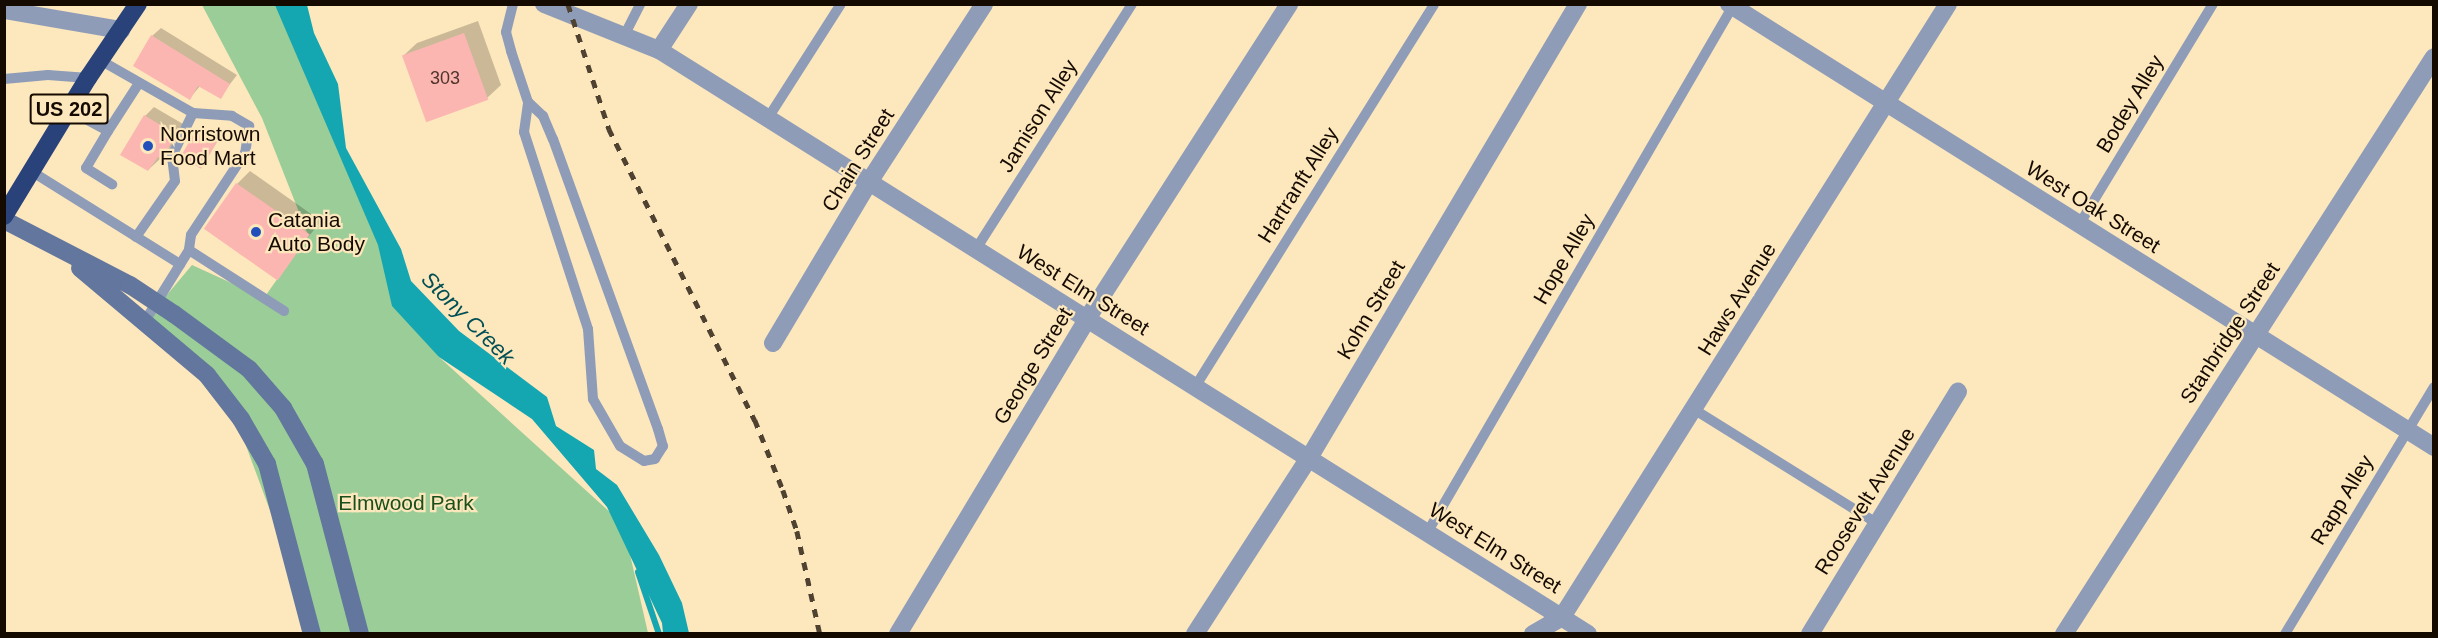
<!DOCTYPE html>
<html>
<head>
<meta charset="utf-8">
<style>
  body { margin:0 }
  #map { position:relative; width:2438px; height:638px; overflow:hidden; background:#fde7bd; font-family:Arial,sans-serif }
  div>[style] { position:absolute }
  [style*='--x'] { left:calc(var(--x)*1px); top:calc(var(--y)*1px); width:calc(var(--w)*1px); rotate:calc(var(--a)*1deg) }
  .green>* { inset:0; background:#9acd97 }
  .water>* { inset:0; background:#14a6b1 }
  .shadow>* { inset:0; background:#0003; transform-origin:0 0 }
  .stream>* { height:6px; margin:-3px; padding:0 3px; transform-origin:3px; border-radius:3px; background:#14a6b1 }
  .building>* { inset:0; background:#fcb6b1; transform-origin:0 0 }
  .lane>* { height:10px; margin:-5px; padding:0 5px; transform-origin:5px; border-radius:5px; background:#8e9cb8 }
  .street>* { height:18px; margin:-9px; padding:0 9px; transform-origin:9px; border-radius:9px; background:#8e9cb8 }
  .secondary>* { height:18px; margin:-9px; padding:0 9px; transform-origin:9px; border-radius:9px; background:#62769e }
  .highway>* { height:18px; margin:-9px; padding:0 9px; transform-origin:9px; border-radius:9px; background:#29437a }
  .rail>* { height:4.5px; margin-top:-2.25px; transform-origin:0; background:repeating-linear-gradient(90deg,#4f4230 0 8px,transparent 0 16px) }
  .dots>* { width:16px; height:16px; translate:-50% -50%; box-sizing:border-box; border:3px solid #fde7bd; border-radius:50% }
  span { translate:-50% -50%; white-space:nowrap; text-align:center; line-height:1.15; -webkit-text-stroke:4.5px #fde7bd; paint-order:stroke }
  .number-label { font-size:18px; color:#4e352c }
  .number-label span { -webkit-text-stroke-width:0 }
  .shield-label span { padding:2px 4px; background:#fde7bd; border:2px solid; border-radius:4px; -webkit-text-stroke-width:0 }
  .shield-label { font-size:20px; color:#140a00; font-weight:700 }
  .street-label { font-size:21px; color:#140a00 }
  .poi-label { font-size:21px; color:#140a00 }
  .left { translate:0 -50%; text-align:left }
  .park-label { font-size:21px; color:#194f1a }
  .water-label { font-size:22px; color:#004f55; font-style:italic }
  .frame { position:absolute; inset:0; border:6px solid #140a00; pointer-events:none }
</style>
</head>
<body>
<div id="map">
  <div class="green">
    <div style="clip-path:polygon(202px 5px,277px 5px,439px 357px,623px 524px,648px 633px,312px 633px,305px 605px,232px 408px,145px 321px,192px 265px,264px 298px,308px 235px,262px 118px)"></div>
  </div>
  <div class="water">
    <div style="clip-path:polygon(275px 5px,307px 5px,314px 33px,338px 84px,346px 148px,401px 249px,411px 281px,459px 331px,547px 397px,556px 426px,594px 450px,596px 469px,617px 485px,659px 555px,682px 603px,689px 633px,663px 633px,662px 623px,607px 507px,532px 419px,439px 357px,392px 306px,378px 245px)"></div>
  </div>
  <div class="shadow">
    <div style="clip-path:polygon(478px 21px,501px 85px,487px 98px,403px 56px,417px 43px)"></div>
    <div style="clip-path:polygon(161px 28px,237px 75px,220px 97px,200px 86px,190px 98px,152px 36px)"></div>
    <div style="clip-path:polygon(154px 107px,183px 124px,171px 149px,148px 170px,145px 116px)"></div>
    <div style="left:201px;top:126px;width:22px;height:36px;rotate:32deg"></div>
    <div style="clip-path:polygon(250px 171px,321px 221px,276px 278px,237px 184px)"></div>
  </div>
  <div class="stream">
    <div style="--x:638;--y:572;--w:65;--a:71.3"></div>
  </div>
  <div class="building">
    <div style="left:464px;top:33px;width:71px;height:66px;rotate:70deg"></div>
    <div style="clip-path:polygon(151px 35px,230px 84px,221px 99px,198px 86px,190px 100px,133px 66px)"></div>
    <div style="clip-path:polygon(144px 115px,175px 134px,163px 160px,158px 157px,148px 171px,120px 155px)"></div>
    <div style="left:196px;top:130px;width:24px;height:31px;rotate:30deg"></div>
    <div style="left:236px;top:183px;width:90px;height:56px;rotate:35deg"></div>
  </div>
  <div class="lane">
    <div style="--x:513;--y:4;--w:29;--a:104"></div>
    <div style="--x:506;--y:32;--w:20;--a:75"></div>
    <div style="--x:511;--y:51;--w:54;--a:71.6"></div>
    <div style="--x:528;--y:102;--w:21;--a:43"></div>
    <div style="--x:543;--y:116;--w:25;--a:67"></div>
    <div style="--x:553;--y:139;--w:308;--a:70.1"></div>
    <div style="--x:658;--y:429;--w:18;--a:74"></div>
    <div style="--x:663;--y:446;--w:15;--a:122"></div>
    <div style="--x:655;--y:459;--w:11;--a:170"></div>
    <div style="--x:644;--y:461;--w:28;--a:-148"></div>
    <div style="--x:620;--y:446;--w:54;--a:-119.9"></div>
    <div style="--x:593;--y:399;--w:70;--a:-94.1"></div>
    <div style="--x:588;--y:329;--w:207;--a:-108"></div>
    <div style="--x:524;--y:132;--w:30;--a:-82"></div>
    <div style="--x:624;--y:36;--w:36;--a:-63"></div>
    <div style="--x:100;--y:60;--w:107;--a:29.7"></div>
    <div style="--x:193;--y:113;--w:39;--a:4"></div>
    <div style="--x:232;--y:116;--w:20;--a:30"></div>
    <div style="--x:249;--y:126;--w:27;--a:98"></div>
    <div style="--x:245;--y:153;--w:98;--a:123.4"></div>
    <div style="--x:191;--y:235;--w:15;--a:98"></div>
    <div style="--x:4;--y:79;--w:44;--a:-5.2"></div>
    <div style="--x:48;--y:75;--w:40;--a:4.3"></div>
    <div style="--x:69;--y:110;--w:44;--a:28.3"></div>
    <div style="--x:108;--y:131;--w:57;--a:-57.1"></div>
    <div style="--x:768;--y:118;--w:135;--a:-57.4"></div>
    <div style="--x:108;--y:131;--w:43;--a:120.7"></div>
    <div style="--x:86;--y:168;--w:31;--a:32"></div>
    <div style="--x:31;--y:171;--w:176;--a:32"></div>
    <div style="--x:2079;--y:225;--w:258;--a:-58.8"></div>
    <div style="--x:136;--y:237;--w:68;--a:-55.1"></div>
    <div style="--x:175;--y:181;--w:25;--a:-97"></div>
    <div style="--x:172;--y:156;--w:48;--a:-64"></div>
    <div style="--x:976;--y:249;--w:290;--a:-57.5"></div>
    <div style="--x:145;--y:321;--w:84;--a:-58.2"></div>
    <div style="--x:189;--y:250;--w:113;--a:32.7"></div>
    <div style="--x:1195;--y:387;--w:451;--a:-58"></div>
    <div style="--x:1695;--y:410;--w:216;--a:31.9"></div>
    <div style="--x:1427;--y:533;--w:612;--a:-59.87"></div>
    <div style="--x:2285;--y:634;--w:288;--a:-58.9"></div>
  </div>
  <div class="street">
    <div style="--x:544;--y:4;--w:124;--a:21.8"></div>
    <div style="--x:659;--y:50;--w:1097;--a:32.15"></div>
    <div style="--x:1729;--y:4;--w:833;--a:32.14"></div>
    <div style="--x:4;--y:10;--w:119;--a:9.7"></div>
    <div style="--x:659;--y:50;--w:55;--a:-56.9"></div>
    <div style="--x:773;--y:343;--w:187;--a:-59.2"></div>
    <div style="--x:869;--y:182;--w:212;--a:-57.1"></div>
    <div style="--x:898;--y:634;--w:367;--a:-59"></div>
    <div style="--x:1087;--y:319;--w:374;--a:-57.3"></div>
    <div style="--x:1195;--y:634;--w:210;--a:-57.1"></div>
    <div style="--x:1309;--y:458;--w:528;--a:-59.35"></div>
    <div style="--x:1533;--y:634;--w:34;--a:-30"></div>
    <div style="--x:1562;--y:617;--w:724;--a:-57.8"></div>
    <div style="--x:1810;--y:634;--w:284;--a:-58.6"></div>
    <div style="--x:2064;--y:634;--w:685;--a:-57.33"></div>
  </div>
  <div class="secondary">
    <div style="--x:4;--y:220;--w:142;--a:27.3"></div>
    <div style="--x:130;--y:285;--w:53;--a:33.4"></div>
    <div style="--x:174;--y:314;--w:93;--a:36.3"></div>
    <div style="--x:249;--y:369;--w:52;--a:48.9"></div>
    <div style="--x:283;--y:408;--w:64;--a:60.3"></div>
    <div style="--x:315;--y:464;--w:176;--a:75.2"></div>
    <div style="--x:80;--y:268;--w:166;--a:40.1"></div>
    <div style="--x:207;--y:375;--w:56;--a:52.3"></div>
    <div style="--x:241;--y:419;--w:52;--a:60"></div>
    <div style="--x:267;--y:464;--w:176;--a:75.2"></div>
  </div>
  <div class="highway">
    <div style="--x:4;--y:216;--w:162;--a:-58.7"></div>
    <div style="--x:88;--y:78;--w:89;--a:-56"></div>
  </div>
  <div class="rail">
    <div style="--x:568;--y:4;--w:132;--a:71.8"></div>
    <div style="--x:609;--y:129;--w:326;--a:63.4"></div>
    <div style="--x:755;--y:420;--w:75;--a:68.2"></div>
    <div style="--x:783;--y:490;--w:43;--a:71.1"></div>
    <div style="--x:797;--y:531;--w:106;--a:77.4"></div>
  </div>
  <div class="dots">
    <div style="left:148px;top:146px;background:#2150bd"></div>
    <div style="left:256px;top:232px;background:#2150bd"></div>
  </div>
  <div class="number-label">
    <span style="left:445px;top:78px">303</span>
  </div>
  <div class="shield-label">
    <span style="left:69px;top:109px">US 202</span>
  </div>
  <div class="street-label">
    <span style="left:2130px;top:104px;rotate:-59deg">Bodey Alley</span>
    <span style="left:1038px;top:116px;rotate:-58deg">Jamison Alley</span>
    <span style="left:858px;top:160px;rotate:-58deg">Chain Street</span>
    <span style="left:1298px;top:185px;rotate:-58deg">Hartranft Alley</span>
    <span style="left:2093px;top:207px;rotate:32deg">West Oak Street</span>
    <span style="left:1564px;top:259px;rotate:-60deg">Hope Alley</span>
    <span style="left:1083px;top:290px;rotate:32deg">West Elm Street</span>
    <span style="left:1737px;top:299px;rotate:-58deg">Haws Avenue</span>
    <span style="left:1371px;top:310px;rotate:-59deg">Kohn Street</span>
    <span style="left:2230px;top:333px;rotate:-57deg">Stanbridge Street</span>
    <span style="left:1033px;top:366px;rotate:-59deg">George Street</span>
    <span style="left:2342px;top:500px;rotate:-59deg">Rapp Alley</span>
    <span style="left:1865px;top:501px;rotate:-58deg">Roosevelt Avenue</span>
    <span style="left:1495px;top:548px;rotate:32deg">West Elm Street</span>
  </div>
  <div class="poi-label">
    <span class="left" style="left:160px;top:146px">Norristown<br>Food Mart</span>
    <span class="left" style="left:268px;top:232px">Catania<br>Auto Body</span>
  </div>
  <div class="park-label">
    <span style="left:406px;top:503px">Elmwood Park</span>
  </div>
  <div class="water-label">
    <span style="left:468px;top:318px;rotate:45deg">Stony Creek</span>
  </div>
  <div class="frame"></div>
</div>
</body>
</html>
